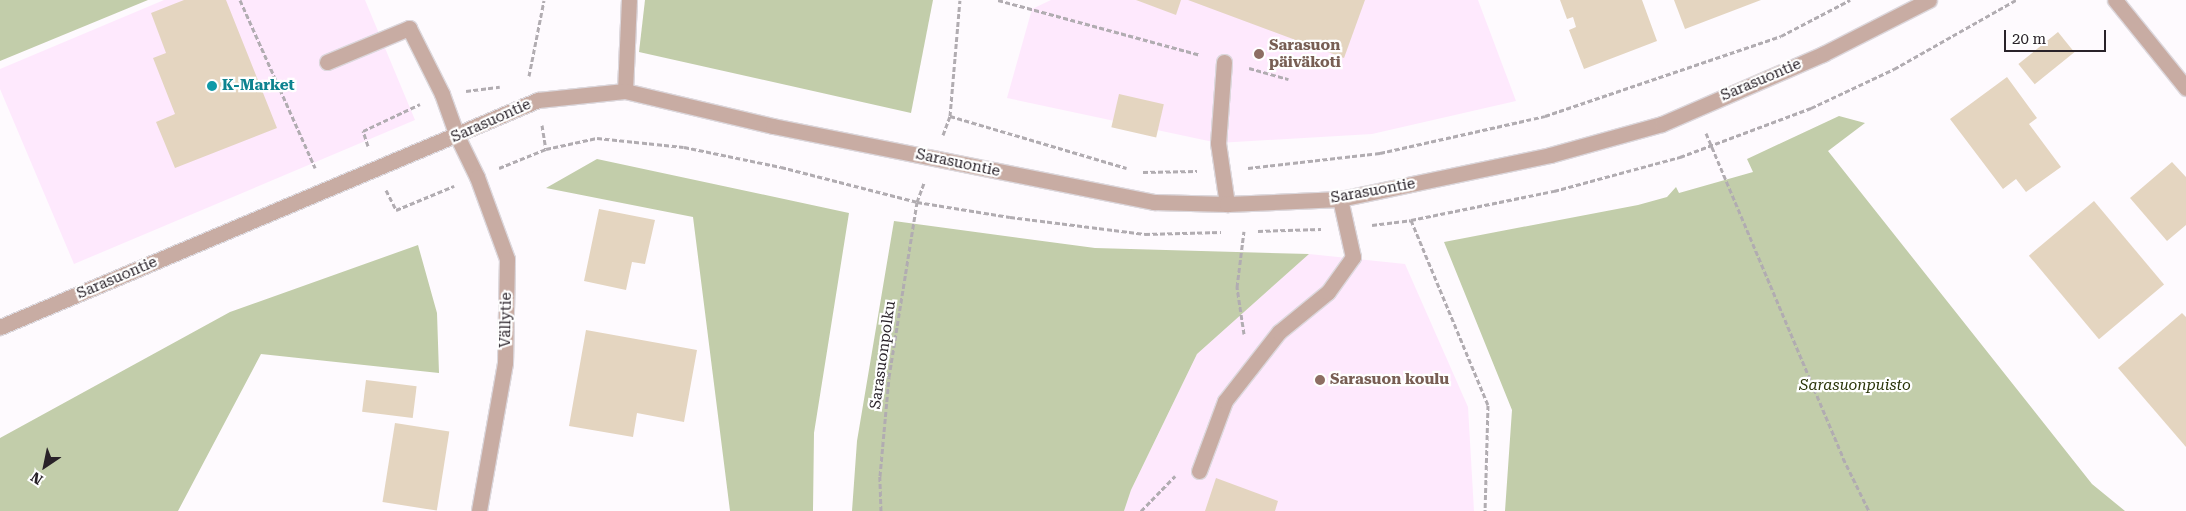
<!DOCTYPE html>
<html>
<head>
<meta charset="utf-8">
<style>
  body { margin:0 }
  #map { position:relative; width:2186px; height:511px; overflow:hidden; background:#fefafe; font-family:"Roboto Serif",serif }
  div>[style] { position:absolute }
  [style*='--x'] { left:calc(var(--x)*1px); top:calc(var(--y)*1px); width:calc(var(--w)*1px); rotate:calc(var(--a)*1deg) }
  .built>* { inset:0; background:#fee9fd }
  .green>* { inset:0; background:#c2cdaa }
  .building>* { inset:0; background:#e4d5c0; transform-origin:0 0 }
  .path>* { height:3px; margin-top:-1.5px; transform-origin:0; background:repeating-linear-gradient(90deg,#b1acb1 0 5px,transparent 0 7.5px) }
  .roads { filter:drop-shadow(1px 0 #dcd7dc) drop-shadow(-1px 0 #dcd7dc) drop-shadow(0 1px #dcd7dc) drop-shadow(0 -1px #dcd7dc) }
  .service>* { height:15px; margin:-7.5px; padding:0 7.5px; transform-origin:7.5px; border-radius:7.5px; background:#c8aca3 }
  .minor>* { height:15px; margin:-7.5px; padding:0 7.5px; transform-origin:7.5px; border-radius:7.5px; background:#c8aca3 }
  .tertiary>* { height:15px; margin:-7.5px; padding:0 7.5px; transform-origin:7.5px; border-radius:7.5px; background:#c8aca3 }
  .dots>* { width:14px; height:14px; translate:-50% -50%; box-sizing:border-box; border:2px solid #fff; border-radius:50% }
  span { translate:-50% -50%; white-space:nowrap; text-align:center; line-height:1.15; -webkit-text-stroke:4.5px #fff; paint-order:stroke }
  .education-label { font-size:15px; color:#785e54; font-weight:700 }
  .left { translate:0 -50%; text-align:left }
  .street-label { font-size:15px; color:#292229 }
  .culture-label { font-size:15px; color:#0d838f; font-weight:700 }
  .park-label { font-size:15px; color:#2a3408; font-style:italic }
  .north { position:absolute; left:20px; top:441px; width:50px; height:50px; -webkit-text-stroke:4px #fff; paint-order:stroke; rotate:214deg; font-size:14px; font-weight:700; line-height:20px; text-align:center; color:#292229 }
  .north::after { content:''; display:block; margin:auto; width:18px; height:22px; background:#292229; clip-path:polygon(50% 0,100% 100%,50% 72%,0 100%) }
  .scale { position:absolute; left:2004px; top:30px; width:102px; height:22px; box-sizing:border-box; border:2px solid #292229; border-top:0; padding-left:6px; font-size:15px; line-height:18px; white-space:nowrap; color:#292229; -webkit-text-stroke:4px #fff; paint-order:stroke }
</style>
</head>
<body>
<div id="map">
  <div class="built">
    <div style="clip-path:polygon(164px 0,365px 0,415px 120px,74px 264px,0 89px,0 69px)"></div>
    <div style="clip-path:polygon(1051px 0,1478px 0,1516px 101px,1372px 134px,1218px 143px,1007px 98px,1032px 9px)"></div>
    <div style="clip-path:polygon(1309px 254px,1405px 264px,1468px 407px,1474px 511px,1124px 511px,1131px 490px,1197px 354px)"></div>
  </div>
  <div class="green">
    <div style="clip-path:polygon(0 0,148px 0,0 61px)"></div>
    <div style="clip-path:polygon(645px 0,933px 0,911px 113px,639px 52px)"></div>
    <div style="clip-path:polygon(1839px 116px,1865px 123px,1828px 151px,2092px 484px,2125px 511px,1505px 511px,1512px 410px,1444px 242px,1638px 205px,1667px 197px,1676px 187px,1679px 193px,1753px 172px,1747px 159px)"></div>
    <div style="clip-path:polygon(597px 159px,849px 213px,814px 433px,813px 511px,730px 511px,693px 217px,546px 188px)"></div>
    <div style="clip-path:polygon(894px 221px,1095px 248px,1309px 254px,1197px 354px,1131px 490px,1124px 511px,852px 511px,857px 441px)"></div>
    <div style="clip-path:polygon(418px 245px,437px 313px,439px 373px,261px 354px,178px 511px,0 511px,0 438px,230px 312px)"></div>
  </div>
  <div class="building">
    <div style="clip-path:polygon(184px 0,226px 0,277px 128px,175px 168px,156px 122px,175px 114px,153px 58px,166px 53px,151px 13px)"></div>
    <div style="clip-path:polygon(1136px 0,1181px 0,1176px 15px)"></div>
    <div style="clip-path:polygon(1188px 0,1365px 0,1344px 58px)"></div>
    <div style="clip-path:polygon(1560px 0,1642px 0,1657px 41px,1584px 69px,1569px 30px,1576px 27px,1573px 17px,1567px 19px)"></div>
    <div style="clip-path:polygon(1674px 0,1761px 0,1685px 29px)"></div>
    <div style="left:2058px;top:32px;width:26px;height:51px;rotate:51deg"></div>
    <div style="clip-path:polygon(2007px 77px,2037px 118px,2029px 124px,2061px 167px,2026px 192px,2016px 179px,2003px 189px,1950px 119px)"></div>
    <div style="left:1119px;top:94px;width:46px;height:34px;rotate:13deg"></div>
    <div style="clip-path:polygon(2172px 162px,2186px 177px,2186px 225px,2167px 241px,2130px 198px)"></div>
    <div style="left:2094px;top:201px;width:109px;height:85px;rotate:50deg"></div>
    <div style="clip-path:polygon(599px 209px,655px 220px,645px 264px,632px 262px,626px 290px,584px 281px)"></div>
    <div style="clip-path:polygon(2182px 313px,2186px 317px,2186px 447px,2118px 368px)"></div>
    <div style="clip-path:polygon(586px 330px,697px 350px,684px 422px,637px 413px,633px 437px,569px 426px)"></div>
    <div style="left:366px;top:380px;width:51px;height:32px;rotate:7deg"></div>
    <div style="left:395px;top:423px;width:55px;height:80px;rotate:9deg"></div>
    <div style="clip-path:polygon(1216px 478px,1278px 501px,1275px 511px,1205px 511px)"></div>
  </div>
  <div class="path">
    <div style="--x:240;--y:0;--w:184;--a:65.9"></div>
    <div style="--x:998;--y:0;--w:209;--a:15.2"></div>
    <div style="--x:1249;--y:68;--w:41;--a:15.8"></div>
    <div style="--x:529;--y:76;--w:77;--a:-78.8"></div>
    <div style="--x:466;--y:91;--w:34;--a:-7"></div>
    <div style="--x:950;--y:116;--w:184;--a:16.4"></div>
    <div style="--x:542;--y:125;--w:24;--a:81"></div>
    <div style="--x:1706;--y:133;--w:353;--a:67.1"></div>
    <div style="--x:1843;--y:458;--w:59;--a:63.9"></div>
    <div style="--x:943;--y:135;--w:20;--a:-70"></div>
    <div style="--x:950;--y:116;--w:116;--a:-85.1"></div>
    <div style="--x:368;--y:146;--w:16;--a:-108"></div>
    <div style="--x:363;--y:131;--w:63;--a:-25.3"></div>
    <div style="--x:499;--y:168;--w:51;--a:-22"></div>
    <div style="--x:546;--y:149;--w:52;--a:-12.2"></div>
    <div style="--x:597;--y:138;--w:87;--a:5.9"></div>
    <div style="--x:684;--y:147;--w:99;--a:11.7"></div>
    <div style="--x:781;--y:167;--w:140;--a:14.4"></div>
    <div style="--x:917;--y:202;--w:94;--a:9.2"></div>
    <div style="--x:1010;--y:217;--w:136;--a:7.2"></div>
    <div style="--x:1145;--y:234;--w:76;--a:-1.5"></div>
    <div style="--x:1248;--y:168;--w:133;--a:-6.5"></div>
    <div style="--x:1380;--y:153;--w:169;--a:-12.6"></div>
    <div style="--x:1545;--y:116;--w:249;--a:-18.7"></div>
    <div style="--x:1781;--y:36;--w:78;--a:-27.6"></div>
    <div style="--x:1143;--y:172;--w:54;--a:-1.1"></div>
    <div style="--x:386;--y:190;--w:22;--a:63"></div>
    <div style="--x:396;--y:210;--w:63;--a:-22.5"></div>
    <div style="--x:1411;--y:220;--w:200;--a:67.4"></div>
    <div style="--x:1488;--y:405;--w:106;--a:91.6"></div>
    <div style="--x:1372;--y:225;--w:39;--a:-7"></div>
    <div style="--x:1411;--y:220;--w:146;--a:-11.5"></div>
    <div style="--x:1554;--y:191;--w:131;--a:-15.1"></div>
    <div style="--x:1680;--y:157;--w:140;--a:-20.5"></div>
    <div style="--x:1811;--y:108;--w:92;--a:-25.2"></div>
    <div style="--x:1894;--y:69;--w:140;--a:-29.5"></div>
    <div style="--x:1258;--y:231;--w:63;--a:-1.8"></div>
    <div style="--x:1244;--y:334;--w:48;--a:-98.5"></div>
    <div style="--x:1237;--y:287;--w:56;--a:-82.9"></div>
    <div style="--x:881;--y:511;--w:35;--a:-92"></div>
    <div style="--x:880;--y:476;--w:99;--a:-84.8"></div>
    <div style="--x:889;--y:377;--w:177;--a:-80.9"></div>
    <div style="--x:917;--y:202;--w:20;--a:-70"></div>
    <div style="--x:1141;--y:511;--w:49;--a:-45.8"></div>
  </div>
  <div class="roads">
    <div class="service">
      <div style="--x:327;--y:62;--w:89;--a:-22.5"></div>
      <div style="--x:409;--y:28;--w:74;--a:63.4"></div>
      <div style="--x:442;--y:94;--w:45;--a:70.3"></div>
      <div style="--x:1224;--y:62;--w:81;--a:94.2"></div>
      <div style="--x:1218;--y:143;--w:62;--a:81.6"></div>
      <div style="--x:1199;--y:471;--w:75;--a:-69.6"></div>
      <div style="--x:1225;--y:401;--w:88;--a:-52"></div>
      <div style="--x:1279;--y:332;--w:63;--a:-39.2"></div>
      <div style="--x:1328;--y:292;--w:43;--a:-54.5"></div>
      <div style="--x:1353;--y:257;--w:59;--a:-102.6"></div>
    </div>
    <div class="minor">
      <div style="--x:2115;--y:0;--w:113;--a:51.1"></div>
      <div style="--x:625;--y:91;--w:91;--a:-87.5"></div>
      <div style="--x:457;--y:136;--w:46;--a:64"></div>
      <div style="--x:477;--y:177;--w:87;--a:69.9"></div>
      <div style="--x:507;--y:259;--w:104;--a:91.1"></div>
      <div style="--x:505;--y:363;--w:150;--a:100"></div>
    </div>
    <div class="tertiary">
      <div style="--x:0;--y:327;--w:584;--a:-22.88"></div>
      <div style="--x:538;--y:100;--w:87;--a:-5.9"></div>
      <div style="--x:625;--y:91;--w:152;--a:13.3"></div>
      <div style="--x:773;--y:126;--w:389;--a:11.3"></div>
      <div style="--x:1154;--y:202;--w:73;--a:1.6"></div>
      <div style="--x:1227;--y:204;--w:113;--a:-2.5"></div>
      <div style="--x:1340;--y:199;--w:215;--a:-11.8"></div>
      <div style="--x:1550;--y:155;--w:116;--a:-15.5"></div>
      <div style="--x:1662;--y:124;--w:176;--a:-23.5"></div>
      <div style="--x:1823;--y:54;--w:119;--a:-27"></div>
    </div>
  </div>
  <div class="dots">
    <div style="left:1259px;top:54px;background:#8d6e63"></div>
    <div style="left:212px;top:86px;background:#0f9aa8"></div>
    <div style="left:1320px;top:380px;background:#8d6e63"></div>
  </div>
  <div class="education-label">
    <span class="left" style="left:1269px;top:54px">Sarasuon<br>päiväkoti</span>
    <span class="left" style="left:1330px;top:380px">Sarasuon koulu</span>
  </div>
  <div class="street-label">
    <span style="left:1761px;top:80px;rotate:-23deg">Sarasuontie</span>
    <span style="left:491px;top:121px;rotate:-24deg">Sarasuontie</span>
    <span style="left:958px;top:163px;rotate:12deg">Sarasuontie</span>
    <span style="left:1373px;top:191px;rotate:-10deg">Sarasuontie</span>
    <span style="left:117px;top:278px;rotate:-23deg">Sarasuontie</span>
    <span style="left:506px;top:320px;rotate:-89deg">Vällytie</span>
    <span style="left:883px;top:355px;rotate:-82deg">Sarasuonpolku</span>
  </div>
  <div class="culture-label">
    <span class="left" style="left:222px;top:86px">K-Market</span>
  </div>
  <div class="park-label">
    <span style="left:1855px;top:386px">Sarasuonpuisto</span>
  </div>
  <div class="north">N</div>
  <div class="scale">20 m</div>
</div>
</body>
</html>
